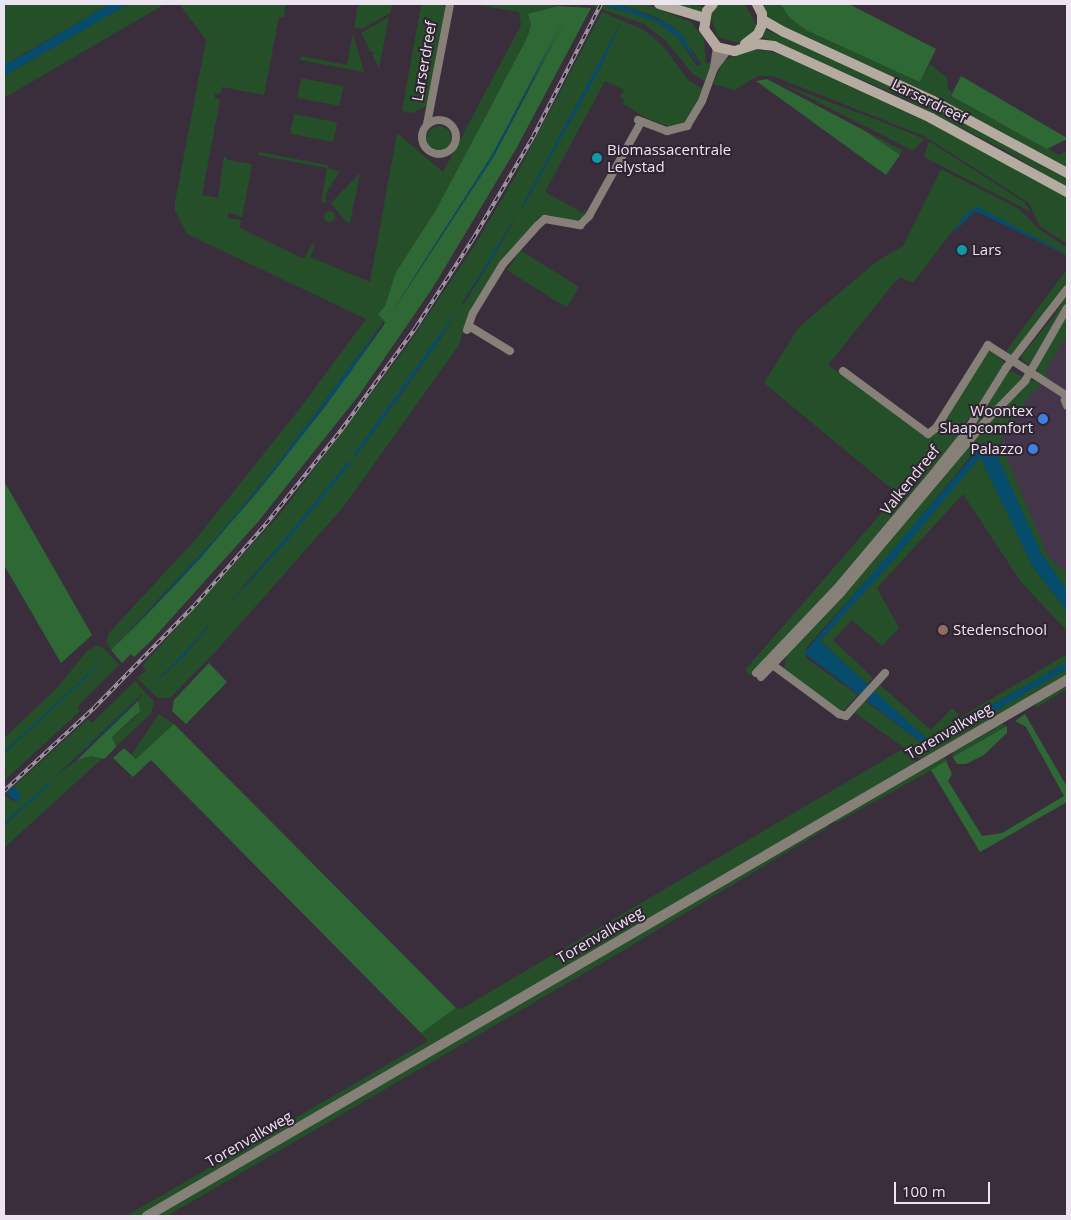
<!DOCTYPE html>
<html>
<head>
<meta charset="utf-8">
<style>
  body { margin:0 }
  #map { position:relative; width:1071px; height:1220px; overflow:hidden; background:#3a2e3d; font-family:"Open Sans",sans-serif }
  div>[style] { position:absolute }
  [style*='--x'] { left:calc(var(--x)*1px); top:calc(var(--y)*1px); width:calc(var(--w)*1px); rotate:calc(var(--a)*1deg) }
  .built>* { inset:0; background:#45354a }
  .green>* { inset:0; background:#254f29; transform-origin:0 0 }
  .round { border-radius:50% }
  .forest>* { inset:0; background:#2e6935 }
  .water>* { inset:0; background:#064c6c }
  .pier>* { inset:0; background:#3a2e3d }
  .minor>* { height:8px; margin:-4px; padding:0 4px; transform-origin:4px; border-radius:4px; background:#878079 }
  .minor>.ring { margin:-4px; padding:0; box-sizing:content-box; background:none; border:8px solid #878079; border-radius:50% }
  .tertiary>* { height:10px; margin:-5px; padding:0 5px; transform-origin:5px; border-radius:5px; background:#878079 }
  .secondary>* { height:10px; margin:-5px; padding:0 5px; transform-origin:5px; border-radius:5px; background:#b6aba0 }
  .rail>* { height:4px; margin-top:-2px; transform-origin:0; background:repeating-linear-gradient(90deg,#302433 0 5.5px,#a39aa6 0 11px); box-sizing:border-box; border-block:1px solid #a39aa6 }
  .dots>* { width:14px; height:14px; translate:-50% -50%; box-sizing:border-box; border:2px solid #302433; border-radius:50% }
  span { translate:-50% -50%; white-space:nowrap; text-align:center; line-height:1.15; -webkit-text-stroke:4px #302433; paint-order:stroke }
  .street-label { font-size:15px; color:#ece4ee }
  .poi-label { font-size:15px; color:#ece4ee }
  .left { translate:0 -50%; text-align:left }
  .right { translate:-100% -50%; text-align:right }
  .frame { position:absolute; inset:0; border:5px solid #ece4ee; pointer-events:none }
  .scale { position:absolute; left:894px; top:1182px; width:96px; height:22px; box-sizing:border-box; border:2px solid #ece4ee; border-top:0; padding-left:6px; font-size:15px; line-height:18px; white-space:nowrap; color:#ece4ee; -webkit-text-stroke:4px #302433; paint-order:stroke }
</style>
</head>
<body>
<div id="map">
  <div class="built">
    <div style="clip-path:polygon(1067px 325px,1067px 587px,1045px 556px,994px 434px,1031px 386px)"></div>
  </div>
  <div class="green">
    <div style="clip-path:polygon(4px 4px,110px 4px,8px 63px,4px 62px)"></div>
    <div style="clip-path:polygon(128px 4px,165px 4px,4px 98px,4px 76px)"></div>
    <div style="clip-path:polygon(179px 4px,286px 4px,284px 17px,279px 17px,264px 95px,222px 87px,220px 94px,215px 93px,215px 98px,220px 100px,202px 195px,218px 198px,224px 156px,228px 160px,252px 164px,242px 218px,229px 212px,227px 218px,241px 220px,240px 228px,304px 259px,312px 244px,315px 246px,310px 257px,370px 282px,397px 133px,443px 172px,521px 25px,519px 12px,472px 4px,557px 5px,528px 15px,531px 25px,527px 38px,436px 210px,396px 272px,385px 306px,379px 314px,384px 321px,276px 466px,217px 537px,111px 650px,106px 641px,109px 633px,195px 540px,298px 411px,366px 319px,187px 234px,175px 211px,175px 202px,206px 40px)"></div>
    <div style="clip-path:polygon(358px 4px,392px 4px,390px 13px,362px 29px,354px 28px)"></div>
    <div style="clip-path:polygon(418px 4px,446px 4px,427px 106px,412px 113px,402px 111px,421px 5px)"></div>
    <div style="clip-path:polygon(586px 4px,601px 4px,656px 21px,678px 38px,697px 66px,701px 64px,694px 53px,674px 28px,658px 18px,618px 4px,647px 4px,691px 22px,704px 39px,706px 64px,712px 62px,706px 82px,693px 74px,666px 41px,644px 24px)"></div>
    <div style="clip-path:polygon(673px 4px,695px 4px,705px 8px,702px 14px)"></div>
    <div style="clip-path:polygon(720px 4px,745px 4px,757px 26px,754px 31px,739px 43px,718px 37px,711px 18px,712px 12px)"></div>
    <div style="clip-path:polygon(760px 4px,780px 4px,783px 9px,920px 82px,930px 64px,947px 78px,948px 89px,952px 92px,950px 96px,1059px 155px,1067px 151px,1067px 169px,876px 69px,789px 32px,767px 18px)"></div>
    <div style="clip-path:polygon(evenodd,602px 12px,644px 30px,663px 46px,688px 80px,703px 89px,685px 123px,670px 127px,644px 117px,623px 104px,624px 100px,620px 97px,624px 90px,605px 81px,545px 192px,583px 213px,586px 208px,585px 217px,572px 222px,552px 215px,539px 217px,500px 264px,468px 316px,459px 345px,344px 506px,218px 649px,170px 698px,158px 698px,137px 678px,146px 670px,142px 666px,281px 513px,408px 345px,473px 248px,515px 177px,602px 12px,621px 22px,602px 65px,523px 207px,522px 206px,621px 22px,602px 12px,518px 214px,492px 259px,463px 305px,462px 303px,518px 214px,602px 12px,459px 312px,410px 382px,356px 456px,354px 454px,459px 312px,602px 12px,349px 461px,286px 542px,225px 607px,285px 539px,349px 461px,602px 12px,218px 615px,183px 657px,152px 686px,182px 655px,218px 615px)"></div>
    <div style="clip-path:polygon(389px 17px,379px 68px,372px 55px,375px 53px,371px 52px,361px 33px)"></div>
    <div style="clip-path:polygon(764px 29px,838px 59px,931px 104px,1067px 179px,1067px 188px,1008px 152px,895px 94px,760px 36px)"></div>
    <div style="clip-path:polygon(353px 34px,364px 72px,300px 60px,301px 56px,347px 65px)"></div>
    <div style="clip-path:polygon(754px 49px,780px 54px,931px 123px,1067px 197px,1067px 244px,1040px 226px,1029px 203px,924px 136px,773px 76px,758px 76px,734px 90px,713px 84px,723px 62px,735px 54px)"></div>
    <div style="left:301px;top:78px;width:43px;height:20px;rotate:11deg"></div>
    <div style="clip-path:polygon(785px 85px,898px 128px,924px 139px,913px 151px)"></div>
    <div style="left:294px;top:114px;width:44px;height:20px;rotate:11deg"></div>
    <div class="round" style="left:427px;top:126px;width:24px;height:24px"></div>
    <div style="clip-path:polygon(865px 131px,902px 150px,900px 155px)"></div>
    <div style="clip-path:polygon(929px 141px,1024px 202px,1031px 212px,924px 157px)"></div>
    <div style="clip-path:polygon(259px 152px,328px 165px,328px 168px,339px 172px,326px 194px,326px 203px,321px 202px,327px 168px,258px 155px)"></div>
    <div style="clip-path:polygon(941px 169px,1019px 209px,1039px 229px,1067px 248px,1067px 256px,975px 207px,950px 234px,913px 283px,900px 277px,894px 283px,828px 365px,929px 438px,945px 419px,987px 352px,992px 351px,1005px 363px,938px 466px,806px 618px,750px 676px,745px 670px,898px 494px,764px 383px,798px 328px,876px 262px,903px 246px)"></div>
    <div style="clip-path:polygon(360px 173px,350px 223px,347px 223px,331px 203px)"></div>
    <div class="round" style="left:323.5px;top:210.5px;width:11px;height:11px"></div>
    <div style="left:520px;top:250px;width:70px;height:24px;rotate:32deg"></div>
    <div style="clip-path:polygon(1067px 269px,1067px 285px,1056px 302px,1010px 356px,1006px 351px)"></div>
    <div style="clip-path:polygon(1067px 293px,1067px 304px,1030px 365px,1022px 360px,1021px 356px,1055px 315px)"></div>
    <div style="clip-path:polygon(1067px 311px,1067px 335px,1045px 371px,1049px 374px,1045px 378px,1038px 373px,1037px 365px)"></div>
    <div style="clip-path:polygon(1009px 370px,1024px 378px,963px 442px,967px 434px)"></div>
    <div style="clip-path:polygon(1035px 380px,1039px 384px,1037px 392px,1033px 390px,1000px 442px,1048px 556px,1067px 574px,1067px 590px,1041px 553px,993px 448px,985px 442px,980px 445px,896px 547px,806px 648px,806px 658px,858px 695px,842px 712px,784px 670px,786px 656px,880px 552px,970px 444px,1028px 381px)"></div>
    <div style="clip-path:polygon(980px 456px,1033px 567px,1067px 611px,1067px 631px,1021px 582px,963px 494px,877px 588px,899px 628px,882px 646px,852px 620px,833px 640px,873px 678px,867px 684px,820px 641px,896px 557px)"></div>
    <div style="clip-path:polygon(96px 646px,104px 648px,119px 665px,77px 707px,80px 711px,6px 779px,4px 754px,105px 659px,4px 752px,4px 738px,57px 688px,87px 651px)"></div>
    <div style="clip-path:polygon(1067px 654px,1067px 662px,929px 741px,874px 691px,880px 685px,931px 730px,952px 708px,961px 717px)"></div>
    <div style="clip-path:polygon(1067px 669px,1067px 676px,923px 761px,855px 713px,865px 701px,921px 742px,926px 750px)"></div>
    <div style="clip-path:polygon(evenodd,135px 681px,154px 702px,151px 714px,4px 848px,4px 825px,26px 806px,4px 823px,4px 795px,13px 801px,19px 800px,20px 795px,13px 787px,88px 719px,92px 723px,135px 681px,143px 693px,138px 701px,136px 716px,112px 737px,115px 747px,104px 759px,91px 756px,77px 760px,56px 776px,143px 693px)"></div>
    <div style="clip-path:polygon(1067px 682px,1067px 689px,1036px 708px,1036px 701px)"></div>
    <div style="left:159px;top:714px;width:18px;height:49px;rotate:34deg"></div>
    <div style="clip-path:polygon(1000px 723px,1007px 726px,952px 758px,954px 749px)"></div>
    <div style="clip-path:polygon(901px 750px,918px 763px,144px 1216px,126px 1216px,428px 1041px,421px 1033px,456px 1008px,461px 1009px)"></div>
    <div style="clip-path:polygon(942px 756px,948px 761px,836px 823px,834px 820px)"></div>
    <div style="clip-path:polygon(828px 824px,829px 827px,614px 956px,167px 1216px,154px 1216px)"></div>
  </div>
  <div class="forest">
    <div style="clip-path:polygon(780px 4px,849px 4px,936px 49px,920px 82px,806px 30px,790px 18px)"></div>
    <div style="clip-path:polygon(evenodd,557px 6px,591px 8px,516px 149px,432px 289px,359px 395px,257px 523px,151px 641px,134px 657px,131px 654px,122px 663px,111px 650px,180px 580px,255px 495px,324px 408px,384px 325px,385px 322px,378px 314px,385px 306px,396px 272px,436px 210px,527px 38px,531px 25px,528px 14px,557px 6px,565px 21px,494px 156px,390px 315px,492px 155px,565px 21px)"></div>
    <div style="clip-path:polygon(961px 76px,1067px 138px,1067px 139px,1047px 149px,951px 96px)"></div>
    <div style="clip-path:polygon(767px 79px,865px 131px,900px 155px,886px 175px,756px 81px)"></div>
    <div style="clip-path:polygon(4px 481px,92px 635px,61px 663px,4px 565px)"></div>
    <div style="clip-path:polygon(209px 663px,227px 682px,186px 724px,172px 711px,174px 700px)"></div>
    <div style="clip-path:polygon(138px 701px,140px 711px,112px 737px,116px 747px,104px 759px,91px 756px,77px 760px)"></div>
    <div style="clip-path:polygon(1025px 714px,1067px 787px,1067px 802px,980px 852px,931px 770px,946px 761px,952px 774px,948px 781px,982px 836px,1002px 833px,1064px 796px,1026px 727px,1015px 721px)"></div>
    <div style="clip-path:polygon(174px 724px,180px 730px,456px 1008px,421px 1033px,151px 760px,133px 777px,113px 758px,124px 748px,136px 759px)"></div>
    <div style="clip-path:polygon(1007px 726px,1007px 733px,984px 755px,966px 764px,957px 764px,953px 757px)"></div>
  </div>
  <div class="water">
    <div style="clip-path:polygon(110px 4px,128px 4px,4px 76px,4px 62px,11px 62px)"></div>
    <div style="clip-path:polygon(601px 4px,618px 4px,663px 21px,681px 34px,701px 67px,678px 38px,656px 21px)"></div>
    <div style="clip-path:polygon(563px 20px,494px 156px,390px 315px,492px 155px)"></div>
    <div style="clip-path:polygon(621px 22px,602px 65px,523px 207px,522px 206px)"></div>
    <div style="clip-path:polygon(976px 206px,1060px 250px,1061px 252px,975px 211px,951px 236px,964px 216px)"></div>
    <div style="clip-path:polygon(517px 213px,492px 259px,461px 304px,490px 258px)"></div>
    <div style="clip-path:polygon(457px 310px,434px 348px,356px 456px,354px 454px)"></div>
    <div style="clip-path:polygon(384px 321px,350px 373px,277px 468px,199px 560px,116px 647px,217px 537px,276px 466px)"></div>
    <div style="clip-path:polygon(985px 442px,996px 453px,1041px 553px,1067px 590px,1067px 611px,1033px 567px,980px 457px,896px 557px,820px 641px,929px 741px,1067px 662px,1067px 669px,926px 751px,921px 742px,804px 653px)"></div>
    <div style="clip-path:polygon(349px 461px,351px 463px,286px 542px,227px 609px)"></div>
    <div style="clip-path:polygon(219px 614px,183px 657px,151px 686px,182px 655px)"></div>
    <div style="clip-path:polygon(106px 657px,86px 678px,4px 754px,4px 752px)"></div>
    <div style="clip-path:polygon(143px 693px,118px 720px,56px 776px,117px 719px)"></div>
    <div style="clip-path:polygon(4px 776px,21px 795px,17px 802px,4px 792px)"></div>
    <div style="clip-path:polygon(49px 782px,50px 784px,4px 825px,4px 823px)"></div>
  </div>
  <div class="pier">
    <div style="clip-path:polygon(8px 777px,15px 785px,4px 795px,4px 781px)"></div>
  </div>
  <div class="minor">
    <div style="--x:714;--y:68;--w:21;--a:-82"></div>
    <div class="ring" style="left:422px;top:120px;width:26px;height:26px"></div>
    <div style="--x:638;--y:120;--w:31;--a:21"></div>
    <div style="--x:667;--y:131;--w:21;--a:-14"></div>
    <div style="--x:687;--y:126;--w:29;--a:-59"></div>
    <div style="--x:702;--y:101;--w:35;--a:-70"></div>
    <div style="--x:714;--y:68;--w:21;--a:-53"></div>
    <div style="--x:427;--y:124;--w:122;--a:-79.1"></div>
    <div style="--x:469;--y:326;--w:48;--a:31.4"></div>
    <div style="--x:467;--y:330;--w:18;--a:-71"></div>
    <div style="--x:473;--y:313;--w:57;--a:-58.5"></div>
    <div style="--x:503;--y:264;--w:52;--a:-48.1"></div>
    <div style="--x:538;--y:225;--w:9;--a:-41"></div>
    <div style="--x:545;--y:219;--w:36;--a:10"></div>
    <div style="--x:580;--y:225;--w:13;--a:-45"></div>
    <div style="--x:589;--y:216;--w:107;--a:-61"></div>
    <div style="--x:843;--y:371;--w:106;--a:36.5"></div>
    <div style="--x:928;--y:434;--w:10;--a:-37"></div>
    <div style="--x:936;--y:428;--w:98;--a:-57.9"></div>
    <div style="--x:988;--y:345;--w:94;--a:32.8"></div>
    <div style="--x:1067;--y:397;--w:4;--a:124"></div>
    <div style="--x:1065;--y:400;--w:6;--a:72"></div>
    <div style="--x:770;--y:663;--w:86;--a:36.5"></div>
    <div style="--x:839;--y:714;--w:7;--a:16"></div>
    <div style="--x:846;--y:716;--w:58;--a:-47.8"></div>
    <div style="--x:756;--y:673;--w:117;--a:-46.4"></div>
    <div style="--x:837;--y:588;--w:149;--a:-49.9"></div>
    <div style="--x:933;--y:474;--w:53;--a:-51.8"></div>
    <div style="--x:966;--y:432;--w:75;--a:-58"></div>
    <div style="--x:1006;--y:368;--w:100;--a:-52.3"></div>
    <div style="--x:761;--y:677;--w:116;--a:-46.4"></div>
    <div style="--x:841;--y:593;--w:225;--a:-49.9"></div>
    <div style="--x:986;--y:421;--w:56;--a:-45.7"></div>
    <div style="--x:1025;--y:381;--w:84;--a:-60.1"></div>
  </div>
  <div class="tertiary">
    <div style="--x:147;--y:1216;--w:1065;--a:-30.23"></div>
  </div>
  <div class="secondary">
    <div style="--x:659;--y:4;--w:48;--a:16.9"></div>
    <div style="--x:713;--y:4;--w:9;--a:131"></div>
    <div style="--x:707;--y:11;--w:18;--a:99"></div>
    <div style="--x:704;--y:29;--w:22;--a:54"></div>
    <div style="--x:717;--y:47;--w:18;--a:13"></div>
    <div style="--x:735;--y:51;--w:22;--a:-18"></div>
    <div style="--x:756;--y:44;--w:18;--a:6"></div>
    <div style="--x:774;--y:46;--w:173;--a:24.6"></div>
    <div style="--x:931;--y:118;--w:155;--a:28.6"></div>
    <div style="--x:763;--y:20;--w:24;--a:30"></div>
    <div style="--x:784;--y:32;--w:164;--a:24.8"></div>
    <div style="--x:933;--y:101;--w:152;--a:28.2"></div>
    <div style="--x:745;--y:44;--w:16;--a:-38"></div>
    <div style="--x:758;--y:34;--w:10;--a:-66"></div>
    <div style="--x:762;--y:25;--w:11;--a:-90"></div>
    <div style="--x:762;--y:14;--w:11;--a:-117"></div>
  </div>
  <div class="rail">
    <div style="--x:4;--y:791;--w:124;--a:-42.7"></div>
    <div style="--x:95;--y:707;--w:141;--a:-45.6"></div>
    <div style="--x:194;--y:606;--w:109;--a:-48.7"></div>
    <div style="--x:266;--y:524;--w:122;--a:-51.3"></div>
    <div style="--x:342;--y:429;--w:126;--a:-54"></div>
    <div style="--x:416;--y:327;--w:105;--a:-57.1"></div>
    <div style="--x:473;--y:239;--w:118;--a:-59.5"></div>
    <div style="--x:533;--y:137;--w:149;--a:-62.9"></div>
  </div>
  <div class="dots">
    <div style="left:597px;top:158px;background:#0f9aa8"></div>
    <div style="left:962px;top:250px;background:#0f9aa8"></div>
    <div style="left:1043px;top:419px;background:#3f7fe0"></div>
    <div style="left:1033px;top:449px;background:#3f7fe0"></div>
    <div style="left:943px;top:630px;background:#8d6e63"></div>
  </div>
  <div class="street-label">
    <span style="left:424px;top:61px;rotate:-80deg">Larserdreef</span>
    <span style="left:929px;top:101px;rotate:26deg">Larserdreef</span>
    <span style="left:910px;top:480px;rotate:-51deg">Valkendreef</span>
    <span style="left:949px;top:731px;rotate:-30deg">Torenvalkweg</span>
    <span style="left:600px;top:935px;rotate:-30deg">Torenvalkweg</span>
    <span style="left:249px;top:1139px;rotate:-30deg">Torenvalkweg</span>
  </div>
  <div class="poi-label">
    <span class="left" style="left:607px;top:158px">Biomassacentrale<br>Lelystad</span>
    <span class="left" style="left:972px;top:250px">Lars</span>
    <span class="right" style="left:1033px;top:419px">Woontex<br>Slaapcomfort</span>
    <span class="right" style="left:1023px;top:449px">Palazzo</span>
    <span class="left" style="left:953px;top:630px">Stedenschool</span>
  </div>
  <div class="frame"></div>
  <div class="scale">100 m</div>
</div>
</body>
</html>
